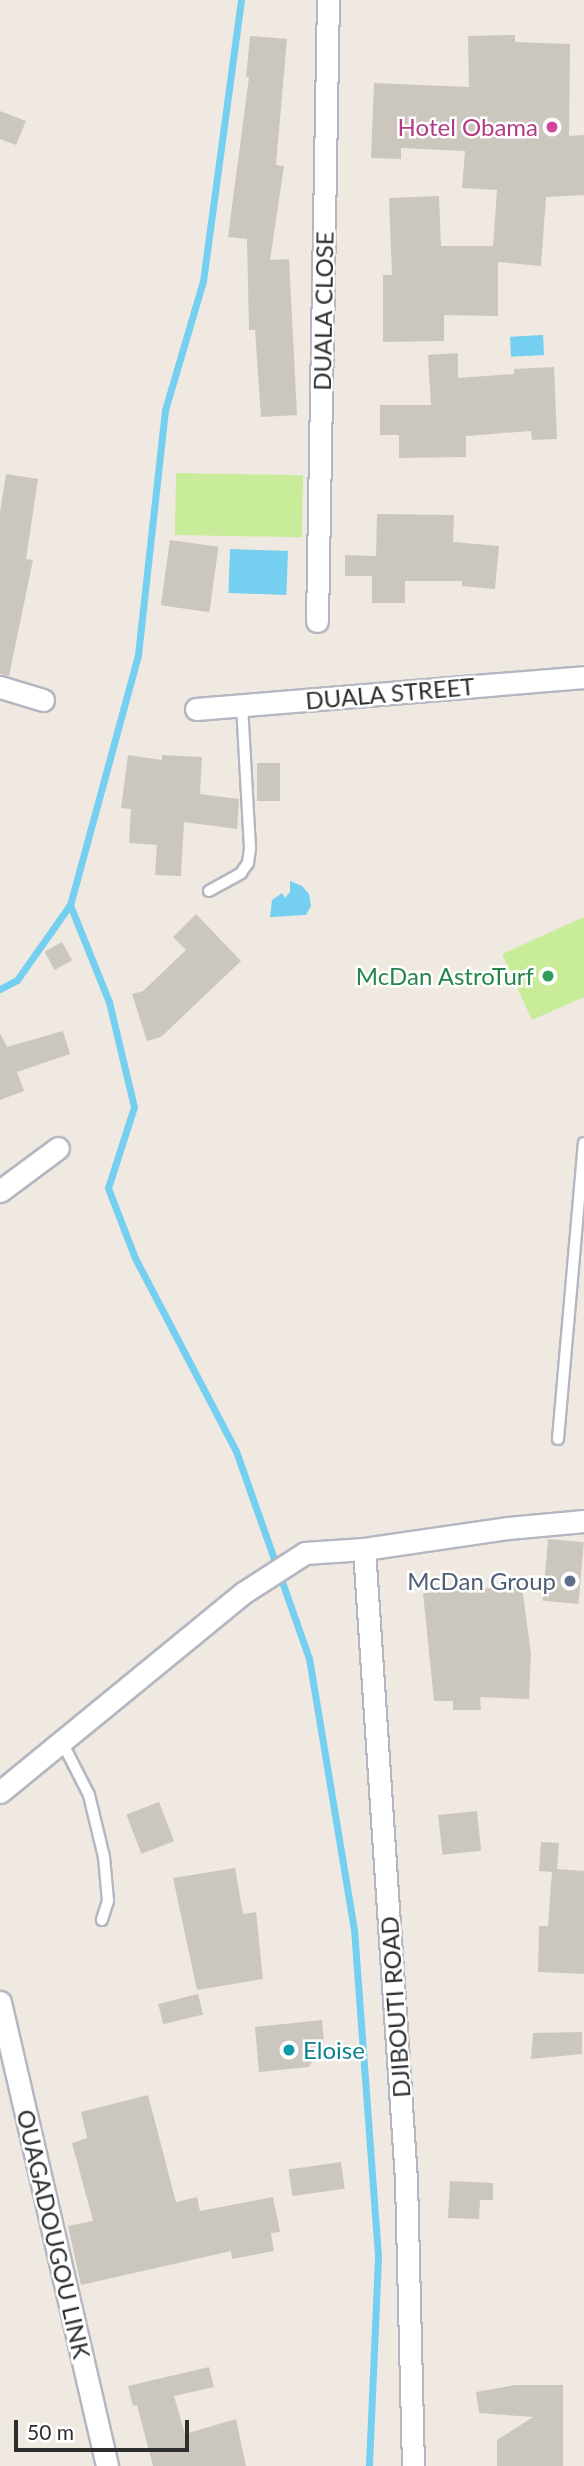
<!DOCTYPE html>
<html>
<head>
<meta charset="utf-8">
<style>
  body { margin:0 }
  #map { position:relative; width:584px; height:2466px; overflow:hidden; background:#efe9e1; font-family:Lato,sans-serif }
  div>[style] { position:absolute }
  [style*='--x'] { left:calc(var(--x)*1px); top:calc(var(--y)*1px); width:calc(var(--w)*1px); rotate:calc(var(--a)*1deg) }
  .pitch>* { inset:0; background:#c9ec9a; transform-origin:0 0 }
  .water>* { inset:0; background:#75cff0; transform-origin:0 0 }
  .stream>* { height:7px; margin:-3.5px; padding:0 3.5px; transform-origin:3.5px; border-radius:3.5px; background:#75cff0 }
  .building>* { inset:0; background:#cbc7bf; transform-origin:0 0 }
  .roads { filter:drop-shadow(2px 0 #b4b7c1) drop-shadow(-2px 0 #b4b7c1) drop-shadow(0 2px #b4b7c1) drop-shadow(0 -2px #b4b7c1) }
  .service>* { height:10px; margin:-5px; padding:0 5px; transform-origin:5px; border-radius:5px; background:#fff }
  .minor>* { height:21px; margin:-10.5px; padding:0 10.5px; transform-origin:10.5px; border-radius:10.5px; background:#fff }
  .dots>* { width:19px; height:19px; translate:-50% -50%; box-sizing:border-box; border:4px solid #fff; border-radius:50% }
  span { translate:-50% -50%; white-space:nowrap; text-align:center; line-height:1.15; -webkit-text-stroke:5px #fff; paint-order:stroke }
  .hotel-label { font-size:24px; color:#b23c85 }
  .right { translate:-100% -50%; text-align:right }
  .street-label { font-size:24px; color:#2e2e2e }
  .leisure-label { font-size:24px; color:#27864d }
  .service-label { font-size:24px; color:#4e5e75 }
  .culture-label { font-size:24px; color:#0d838f }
  .left { translate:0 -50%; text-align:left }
  .scale { position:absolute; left:14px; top:2420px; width:175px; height:32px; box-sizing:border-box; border:4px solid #2e2e2e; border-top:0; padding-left:9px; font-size:21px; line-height:24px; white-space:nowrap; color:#2e2e2e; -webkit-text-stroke:5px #fff; paint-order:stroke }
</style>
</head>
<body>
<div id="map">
  <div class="pitch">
    <div style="left:176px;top:473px;width:127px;height:62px;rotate:1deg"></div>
    <div style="clip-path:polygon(584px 917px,584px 997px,532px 1020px,502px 954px)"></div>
  </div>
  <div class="water">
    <div style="left:543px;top:335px;width:20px;height:33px;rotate:87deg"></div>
    <div style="left:230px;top:549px;width:58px;height:44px;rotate:2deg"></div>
    <div style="clip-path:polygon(290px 881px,302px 886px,309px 894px,311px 906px,306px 915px,270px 917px,272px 900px,282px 893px,285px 898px,290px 892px)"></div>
  </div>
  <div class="stream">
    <div style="--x:241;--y:0;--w:284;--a:97.7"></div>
    <div style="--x:203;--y:281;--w:134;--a:106.4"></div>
    <div style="--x:165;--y:410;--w:246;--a:96.3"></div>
    <div style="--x:138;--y:655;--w:259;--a:105.2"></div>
    <div style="--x:70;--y:905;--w:105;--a:68.1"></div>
    <div style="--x:109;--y:1002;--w:108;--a:76.6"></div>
    <div style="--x:134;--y:1107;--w:85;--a:107.8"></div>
    <div style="--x:108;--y:1188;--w:75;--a:68.9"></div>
    <div style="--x:135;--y:1258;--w:218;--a:62.4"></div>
    <div style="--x:236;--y:1451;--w:219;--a:70.6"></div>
    <div style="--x:309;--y:1658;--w:275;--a:80.6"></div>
    <div style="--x:354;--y:1929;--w:330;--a:85.8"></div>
    <div style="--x:378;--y:2258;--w:208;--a:92.5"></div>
    <div style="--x:0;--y:989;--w:19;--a:-28"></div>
    <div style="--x:17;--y:980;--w:92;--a:-54.8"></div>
  </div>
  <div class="building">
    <div style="clip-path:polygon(515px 35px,515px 42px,570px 44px,569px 136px,584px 135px,584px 195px,546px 197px,541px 266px,498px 262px,498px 316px,444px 315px,444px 341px,383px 342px,383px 275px,392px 275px,389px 198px,439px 196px,441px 246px,493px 246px,497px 190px,462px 188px,465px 151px,401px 148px,401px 159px,371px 158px,374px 83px,469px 87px,468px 36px)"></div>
    <div style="clip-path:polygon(250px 36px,287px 39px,276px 165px,284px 166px,270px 260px,289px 259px,297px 415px,261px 417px,255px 330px,249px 330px,247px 239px,228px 237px,249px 77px,246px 77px)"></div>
    <div style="clip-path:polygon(0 111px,26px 121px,16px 145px,0 139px)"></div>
    <div style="clip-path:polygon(458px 353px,458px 378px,514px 374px,514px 369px,554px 367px,557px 439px,532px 440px,531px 431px,466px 436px,466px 457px,399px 458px,399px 435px,380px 435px,380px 405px,431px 405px,428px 355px)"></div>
    <div style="clip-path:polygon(6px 474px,38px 479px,26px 559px,33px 560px,9px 676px,0 674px,0 512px)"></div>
    <div style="clip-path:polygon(377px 514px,454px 515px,453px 542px,499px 546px,495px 589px,462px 586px,462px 581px,405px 581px,405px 603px,372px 603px,372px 576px,345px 576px,345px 555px,376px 556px)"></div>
    <div style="left:170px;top:540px;width:49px;height:66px;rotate:8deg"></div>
    <div style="clip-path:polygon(128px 755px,162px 760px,162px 755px,202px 757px,200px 794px,239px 799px,237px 829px,184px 822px,181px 876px,155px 875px,157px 845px,129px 843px,131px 809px,121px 808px)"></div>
    <div style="left:257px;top:763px;width:23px;height:38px"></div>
    <div style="clip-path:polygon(196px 914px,241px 961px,161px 1037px,147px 1041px,132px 994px,143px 991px,186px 950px,173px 937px)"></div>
    <div style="left:62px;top:942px;width:21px;height:20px;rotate:61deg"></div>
    <div style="clip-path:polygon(63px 1031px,70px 1054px,17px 1072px,24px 1091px,0 1100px,0 1033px,7px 1047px)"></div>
    <div style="left:548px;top:1539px;width:36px;height:62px;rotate:5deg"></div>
    <div style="clip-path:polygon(522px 1586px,531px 1654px,529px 1699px,480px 1697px,481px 1710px,453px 1710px,453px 1701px,434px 1701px,423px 1593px)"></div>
    <div style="left:159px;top:1802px;width:42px;height:35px;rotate:69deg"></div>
    <div style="left:477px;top:1811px;width:40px;height:39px;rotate:84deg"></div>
    <div style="clip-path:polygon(541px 1842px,559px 1843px,557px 1869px,584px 1871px,584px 1974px,538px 1972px,539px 1926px,548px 1926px,552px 1872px,539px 1871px)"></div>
    <div style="clip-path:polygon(235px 1868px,243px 1914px,256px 1912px,263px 1979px,197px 1990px,173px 1878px)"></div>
    <div style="left:198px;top:1994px;width:21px;height:41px;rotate:76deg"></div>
    <div style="clip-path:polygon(322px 2020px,324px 2042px,309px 2067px,259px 2072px,255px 2027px)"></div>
    <div style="clip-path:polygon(582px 2032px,582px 2054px,531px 2059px,533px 2033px)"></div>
    <div style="clip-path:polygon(148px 2095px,176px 2202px,197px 2197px,200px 2211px,273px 2197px,280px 2232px,271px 2233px,274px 2251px,232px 2259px,231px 2251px,81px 2285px,68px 2226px,93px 2221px,72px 2143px,87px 2138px,81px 2112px)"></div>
    <div style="left:341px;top:2162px;width:27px;height:53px;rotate:82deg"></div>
    <div style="clip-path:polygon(450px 2181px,493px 2183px,493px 2200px,480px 2200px,479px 2219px,448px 2218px)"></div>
    <div style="clip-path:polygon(209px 2367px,214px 2387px,174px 2396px,185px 2434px,236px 2419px,246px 2466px,153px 2466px,137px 2405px,133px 2406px,128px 2386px)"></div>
    <div style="clip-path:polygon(515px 2385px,563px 2385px,563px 2466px,497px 2466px,497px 2440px,533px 2417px,479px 2413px,476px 2392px)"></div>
  </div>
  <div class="roads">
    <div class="service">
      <div style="--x:209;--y:891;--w:37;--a:-29"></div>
      <div style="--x:241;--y:873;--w:12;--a:-55"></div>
      <div style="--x:248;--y:863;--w:15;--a:-82"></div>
      <div style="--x:250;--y:848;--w:143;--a:-93.2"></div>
      <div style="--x:558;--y:1439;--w:297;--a:-85"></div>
      <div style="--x:62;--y:1742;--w:59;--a:63"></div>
      <div style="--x:89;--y:1795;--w:64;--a:76.4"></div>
      <div style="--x:104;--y:1857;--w:44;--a:84.8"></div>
      <div style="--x:108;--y:1901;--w:20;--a:108"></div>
    </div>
    <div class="minor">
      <div style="--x:317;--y:621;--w:621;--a:-88.99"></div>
      <div style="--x:0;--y:687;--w:45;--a:16.8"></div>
      <div style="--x:196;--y:709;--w:389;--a:-4.7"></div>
      <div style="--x:0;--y:1191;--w:72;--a:-36.6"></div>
      <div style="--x:364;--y:1549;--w:632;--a:86.19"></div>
      <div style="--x:406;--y:2180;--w:286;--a:88.6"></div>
      <div style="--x:0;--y:1792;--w:314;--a:-39.3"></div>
      <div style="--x:243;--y:1593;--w:74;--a:-32.8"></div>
      <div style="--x:305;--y:1553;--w:59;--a:-3.9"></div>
      <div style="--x:364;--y:1549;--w:146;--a:-8.3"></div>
      <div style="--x:508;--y:1528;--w:76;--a:-5.3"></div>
      <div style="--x:0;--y:2002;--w:476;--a:77"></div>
    </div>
  </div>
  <div class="dots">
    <div style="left:552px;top:127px;background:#d1479c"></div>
    <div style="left:548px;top:976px;background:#2e9e5b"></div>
    <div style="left:570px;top:1581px;background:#5c6f8a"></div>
    <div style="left:289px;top:2050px;background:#0f9aa8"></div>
  </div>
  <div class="hotel-label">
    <span class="right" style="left:538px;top:127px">Hotel Obama</span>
  </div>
  <div class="street-label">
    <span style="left:323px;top:311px;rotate:-89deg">DUALA CLOSE</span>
    <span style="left:390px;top:693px;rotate:-5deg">DUALA STREET</span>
    <span style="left:395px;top:2007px;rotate:-94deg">DJIBOUTI ROAD</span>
    <span style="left:54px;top:2234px;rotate:77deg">OUAGADOUGOU LINK</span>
  </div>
  <div class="leisure-label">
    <span class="right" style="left:534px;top:976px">McDan AstroTurf</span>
  </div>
  <div class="service-label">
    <span class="right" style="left:556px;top:1581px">McDan Group</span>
  </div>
  <div class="culture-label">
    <span class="left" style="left:303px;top:2050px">Eloise</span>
  </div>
  <div class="scale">50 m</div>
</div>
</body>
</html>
